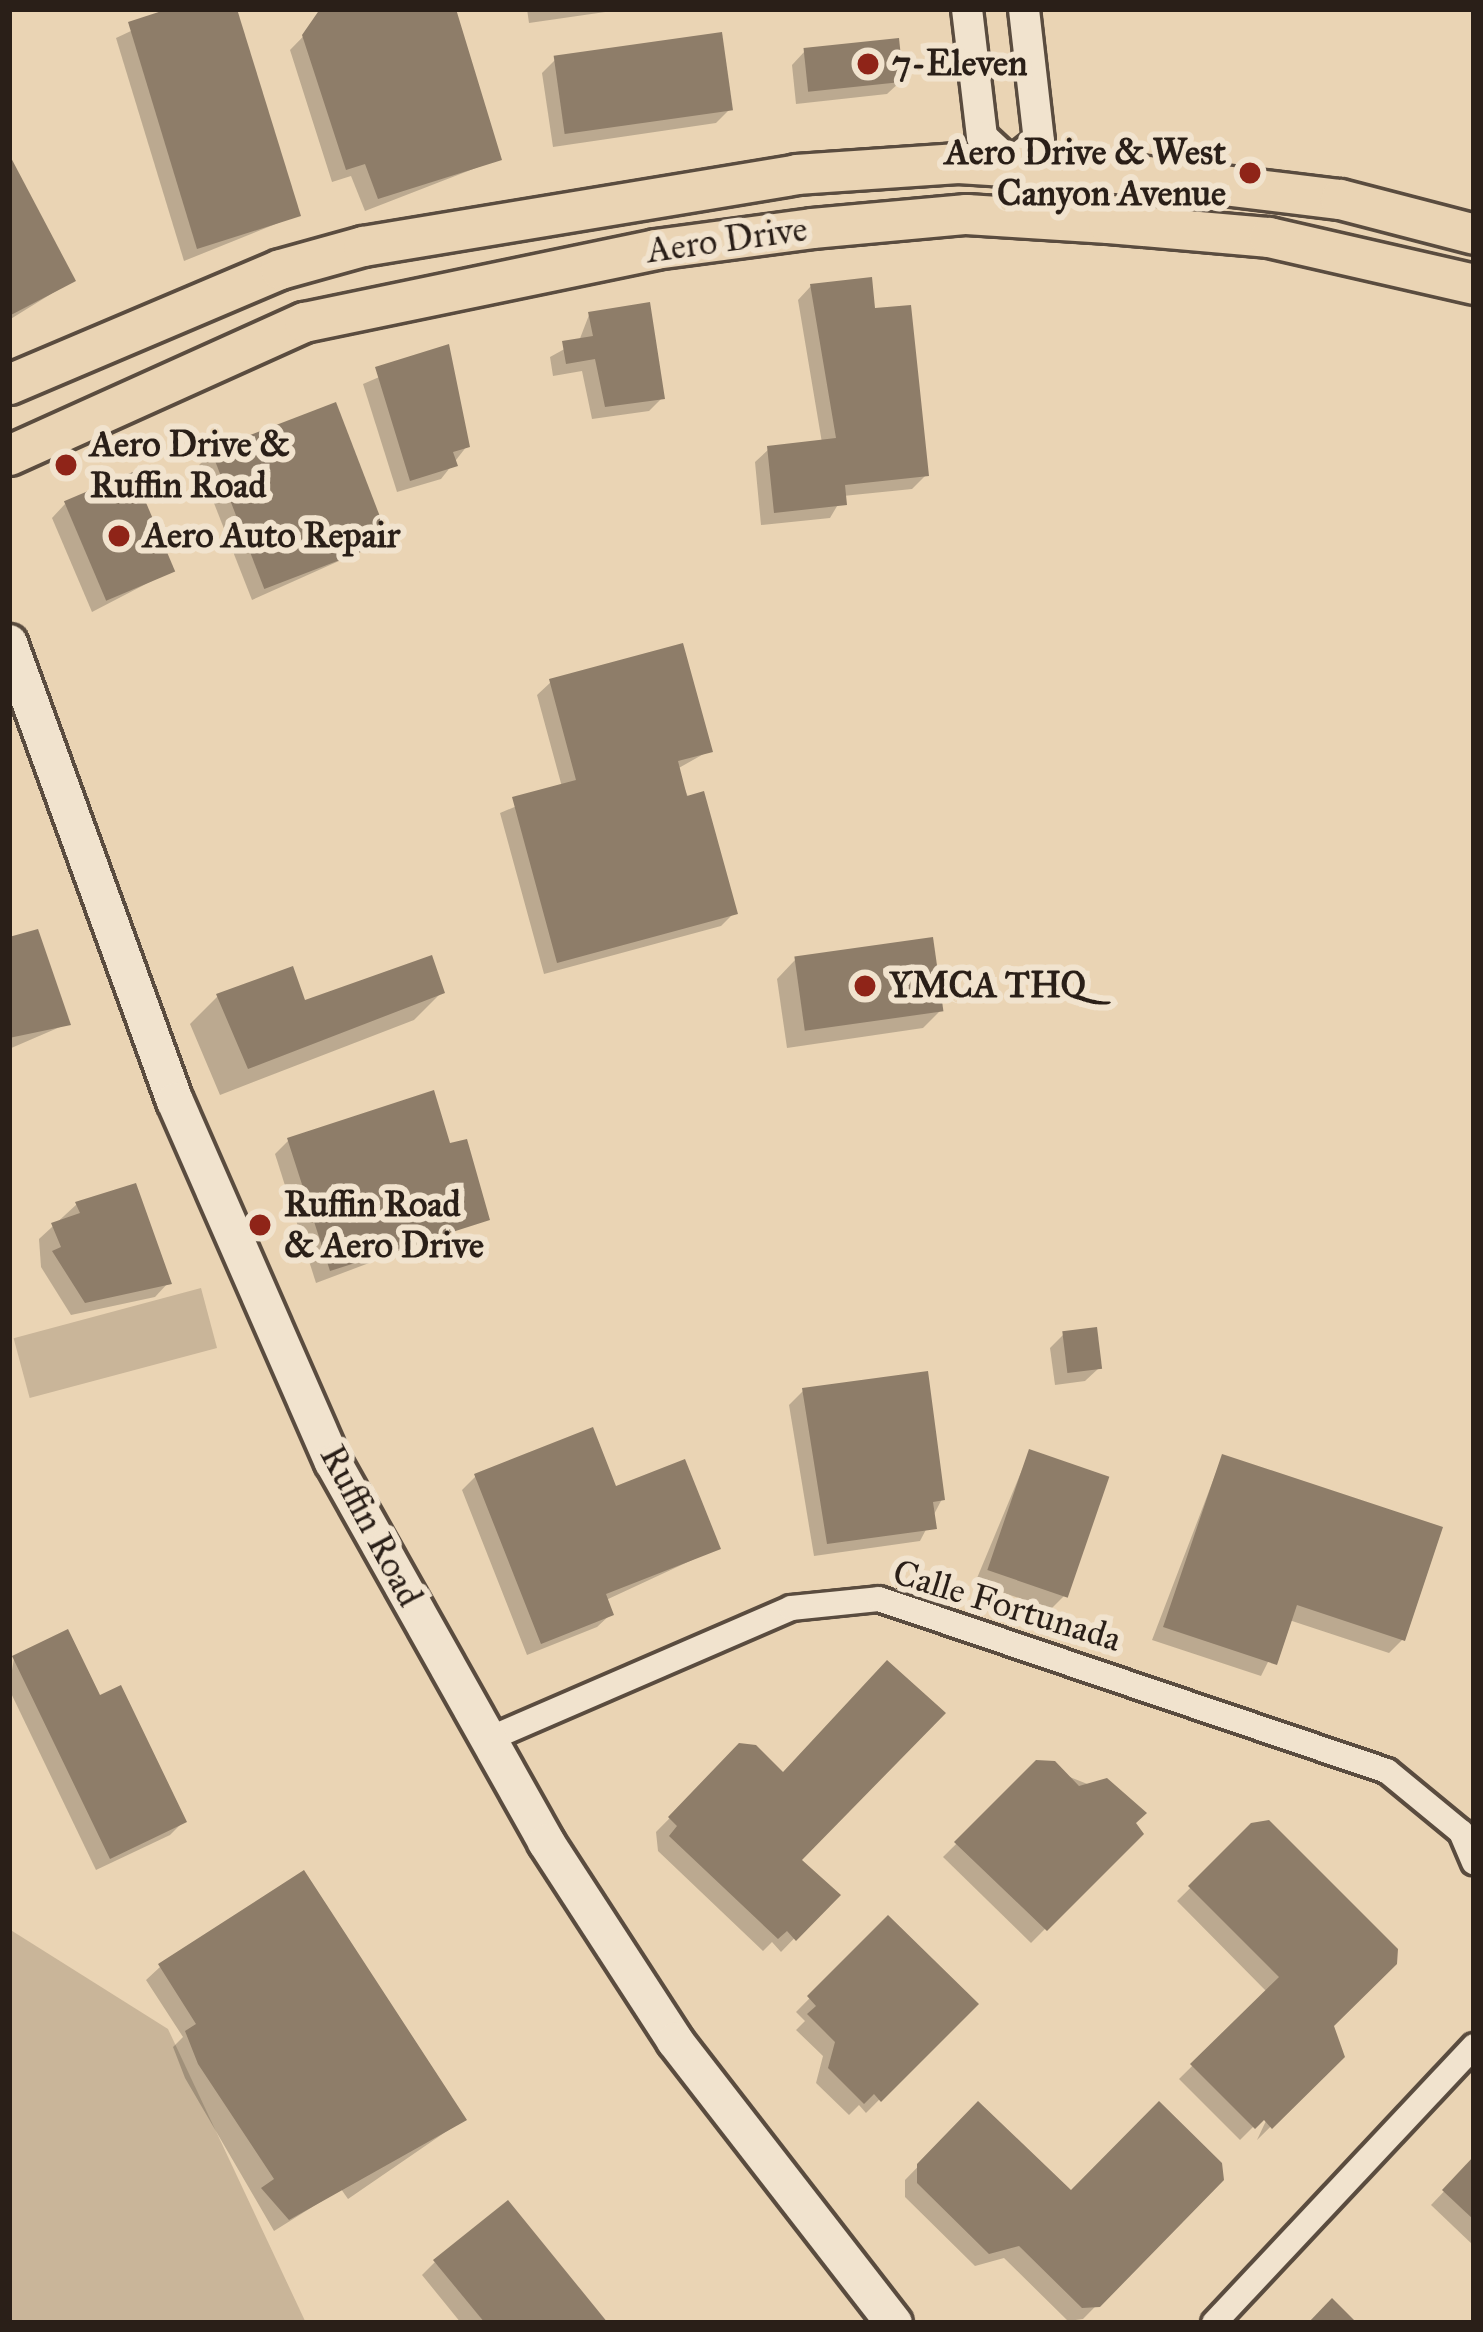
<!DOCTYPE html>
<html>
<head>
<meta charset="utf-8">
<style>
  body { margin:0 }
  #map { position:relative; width:1483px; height:2332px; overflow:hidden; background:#ead4b4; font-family:"IM FELL Great Primer",serif }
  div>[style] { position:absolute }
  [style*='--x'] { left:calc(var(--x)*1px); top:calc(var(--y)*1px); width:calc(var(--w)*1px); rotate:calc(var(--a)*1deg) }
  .green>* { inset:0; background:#c9b599; transform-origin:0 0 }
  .shadow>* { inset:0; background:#0003 }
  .building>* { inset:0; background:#8e7d69; transform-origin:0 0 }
  .roads { filter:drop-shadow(3px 0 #5a4c3f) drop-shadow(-3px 0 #5a4c3f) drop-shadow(0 3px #5a4c3f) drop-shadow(0 -3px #5a4c3f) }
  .minor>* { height:24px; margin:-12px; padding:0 12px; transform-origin:12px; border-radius:12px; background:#f1e3ce }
  .tertiary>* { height:30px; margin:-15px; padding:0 15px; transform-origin:15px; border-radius:15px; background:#f1e3ce }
  .secondary>* { height:36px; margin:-18px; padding:0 18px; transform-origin:18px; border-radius:18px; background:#f1e3ce }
  .primary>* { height:39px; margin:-19.5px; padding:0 19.5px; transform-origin:19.5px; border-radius:19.5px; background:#ead4b4 }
  .dots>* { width:33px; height:33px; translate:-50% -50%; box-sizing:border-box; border:6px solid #f1e3ce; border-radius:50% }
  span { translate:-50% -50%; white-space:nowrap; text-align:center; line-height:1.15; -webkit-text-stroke:12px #f1e3ce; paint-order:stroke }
  .poi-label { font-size:36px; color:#2a1f18; font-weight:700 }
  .left { translate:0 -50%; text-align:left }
  .right { translate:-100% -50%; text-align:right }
  .street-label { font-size:36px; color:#2a1f18 }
  .frame { position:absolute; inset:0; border:12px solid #2a1f18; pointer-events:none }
</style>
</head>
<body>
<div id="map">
  <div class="green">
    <div style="left:201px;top:1288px;width:62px;height:194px;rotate:75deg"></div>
    <div style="clip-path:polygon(9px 1929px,168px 2029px,306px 2323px,9px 2323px)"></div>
  </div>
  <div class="shadow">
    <div style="clip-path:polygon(178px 9px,233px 9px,298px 215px,184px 261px,116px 38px)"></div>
    <div style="clip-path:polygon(330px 9px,453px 9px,499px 159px,365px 211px,351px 176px,332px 182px,290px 50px)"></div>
    <div style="clip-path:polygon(527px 9px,626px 9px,529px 23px)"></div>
    <div style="clip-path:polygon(805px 51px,901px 81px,887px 94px,796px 104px,792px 65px)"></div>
    <div style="clip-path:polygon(555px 60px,730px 109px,716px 123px,553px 147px,542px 73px)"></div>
    <div style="clip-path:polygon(9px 168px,72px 281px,9px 320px)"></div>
    <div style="clip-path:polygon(811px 286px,873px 312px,926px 475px,912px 489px,843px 496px,830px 518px,761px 525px,755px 462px,769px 449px,822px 443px,798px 300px)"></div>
    <div style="clip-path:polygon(589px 315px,662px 398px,649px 411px,592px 419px,582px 371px,553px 376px,550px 357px,579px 341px)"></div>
    <div style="clip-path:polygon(447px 348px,467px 446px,441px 479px,397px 492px,363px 384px)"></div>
    <div style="clip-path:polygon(213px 452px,386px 540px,252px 600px,199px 465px)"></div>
    <div style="clip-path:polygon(65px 504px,171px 571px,92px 612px,52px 518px)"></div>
    <div style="clip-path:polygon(551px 682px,709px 751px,677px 769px,734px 913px,721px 926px,544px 974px,500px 813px,562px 787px,537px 695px)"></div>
    <div style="clip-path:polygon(9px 945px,67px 1024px,9px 1049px)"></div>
    <div style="clip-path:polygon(795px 960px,941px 1010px,923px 1028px,787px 1048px,777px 979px)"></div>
    <div style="clip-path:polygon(442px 992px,414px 1020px,220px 1095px,190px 1024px,217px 997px,304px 1004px)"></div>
    <div style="clip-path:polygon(288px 1141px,448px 1147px,486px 1219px,316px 1283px,275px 1154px)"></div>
    <div style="clip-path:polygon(77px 1204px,168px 1283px,155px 1297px,71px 1315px,41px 1267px,39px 1239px)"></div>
    <div style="clip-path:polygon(1064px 1334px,1099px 1368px,1085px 1381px,1055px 1385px,1050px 1348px)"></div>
    <div style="clip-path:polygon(803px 1391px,942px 1499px,920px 1541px,814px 1556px,789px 1405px)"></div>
    <div style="clip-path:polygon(1029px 1453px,1065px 1595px,1051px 1609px,975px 1583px)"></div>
    <div style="clip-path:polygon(1222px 1457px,1403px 1639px,1389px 1653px,1289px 1620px,1261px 1676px,1152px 1640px)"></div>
    <div style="clip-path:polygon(476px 1476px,614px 1490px,718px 1548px,606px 1600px,611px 1614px,597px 1627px,527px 1655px,462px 1490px)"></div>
    <div style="clip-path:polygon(14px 1658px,99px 1699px,183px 1822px,170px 1835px,96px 1870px,9px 1689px)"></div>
    <div style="clip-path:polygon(740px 1747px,782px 1776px,798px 1860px,836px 1895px,781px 1952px,772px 1942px,763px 1951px,658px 1851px,656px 1832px)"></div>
    <div style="clip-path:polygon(1037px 1764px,1100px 1789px,1140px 1833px,1031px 1943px,943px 1857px)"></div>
    <div style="clip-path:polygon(1253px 1826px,1342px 2056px,1257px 2140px,1272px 2108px,1240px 2140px,1179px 2079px,1267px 1992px,1177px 1901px)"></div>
    <div style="clip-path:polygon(888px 1919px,974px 2004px,866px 2113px,859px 2105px,849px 2115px,816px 2083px,823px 2056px,796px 2030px,805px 2021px,796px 2012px)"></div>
    <div style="clip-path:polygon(160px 1967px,463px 2120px,348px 2199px,341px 2189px,274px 2231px,185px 2078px,173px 2047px,183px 2037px,146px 1980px)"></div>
    <div style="clip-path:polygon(978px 2105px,1070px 2194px,1221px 2179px,1083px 2319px,1068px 2321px,1004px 2258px,975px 2266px,905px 2197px,905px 2180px)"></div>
    <div style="clip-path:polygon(1474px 2160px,1474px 2246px,1431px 2205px)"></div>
    <div style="clip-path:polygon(435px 2262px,604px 2323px,461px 2323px,422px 2275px)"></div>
  </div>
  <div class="building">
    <div style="clip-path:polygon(168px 9px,237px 9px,301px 216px,197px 249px,128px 22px)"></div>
    <div style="clip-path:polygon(320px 9px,456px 9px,502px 160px,378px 199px,365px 164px,346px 170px,302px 35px)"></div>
    <div style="left:722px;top:32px;width:79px;height:170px;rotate:82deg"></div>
    <div style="left:899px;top:38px;width:44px;height:96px;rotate:84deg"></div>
    <div style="clip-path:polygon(9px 154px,76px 281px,9px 316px)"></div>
    <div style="clip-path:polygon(872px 277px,875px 308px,911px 305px,929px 476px,845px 485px,847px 505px,774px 513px,767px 446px,836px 438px,810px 284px)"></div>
    <div style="clip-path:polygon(650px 302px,665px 399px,605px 407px,595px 359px,566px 364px,562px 341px,593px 336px,588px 312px)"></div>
    <div style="clip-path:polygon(449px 344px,470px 447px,453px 452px,458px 466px,410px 481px,375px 367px)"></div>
    <div style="left:336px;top:402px;width:149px;height:134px;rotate:69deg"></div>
    <div style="left:133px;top:472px;width:108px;height:75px;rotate:67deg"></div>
    <div style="clip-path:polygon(683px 643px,713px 752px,678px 761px,687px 796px,704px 791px,738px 914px,557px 963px,512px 797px,576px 780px,549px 679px)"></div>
    <div style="clip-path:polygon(38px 929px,71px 1025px,9px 1038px,9px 937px)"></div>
    <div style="left:933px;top:937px;width:75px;height:140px;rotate:82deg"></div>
    <div style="clip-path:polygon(432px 955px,445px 993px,248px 1069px,216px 994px,293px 966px,305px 1000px)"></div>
    <div style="clip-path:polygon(434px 1090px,450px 1143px,467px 1139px,490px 1220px,330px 1271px,287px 1138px)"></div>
    <div style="clip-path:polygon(136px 1183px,172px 1284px,85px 1303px,52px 1251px,61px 1247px,51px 1223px,80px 1213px,75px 1202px)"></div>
    <div style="left:1097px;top:1327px;width:42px;height:35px;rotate:83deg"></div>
    <div style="clip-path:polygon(928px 1371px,945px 1500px,933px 1502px,937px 1529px,827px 1544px,802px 1388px)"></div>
    <div style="clip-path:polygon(593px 1427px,616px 1486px,685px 1459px,721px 1549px,606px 1594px,614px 1615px,541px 1644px,474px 1474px)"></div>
    <div style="left:1029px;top:1449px;width:85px;height:128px;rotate:19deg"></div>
    <div style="clip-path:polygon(1222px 1454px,1443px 1527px,1405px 1641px,1297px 1605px,1277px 1665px,1163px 1627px)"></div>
    <div style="clip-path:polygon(68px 1629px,100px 1695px,121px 1685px,187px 1822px,110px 1859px,12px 1656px)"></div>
    <div style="clip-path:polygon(887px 1660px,946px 1713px,802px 1860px,841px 1895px,796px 1941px,787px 1931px,778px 1939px,669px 1836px,677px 1826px,668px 1817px,739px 1743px,756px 1745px,783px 1772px)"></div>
    <div style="clip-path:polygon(1036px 1760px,1055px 1761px,1079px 1786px,1107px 1778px,1147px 1813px,1136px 1823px,1144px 1834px,1047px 1931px,954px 1842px)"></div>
    <div style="clip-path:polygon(1269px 1820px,1398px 1949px,1397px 1964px,1334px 2026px,1345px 2057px,1272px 2129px,1264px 2120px,1255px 2129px,1190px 2064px,1279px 1977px,1188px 1886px,1251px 1823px)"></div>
    <div style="clip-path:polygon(304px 1870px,467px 2120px,289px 2220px,261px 2188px,274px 2179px,198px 2064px,185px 2031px,196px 2024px,158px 1964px)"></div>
    <div style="clip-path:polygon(888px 1915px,979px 2004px,881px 2102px,874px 2094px,864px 2104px,828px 2068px,835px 2042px,807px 2014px,816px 2006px,807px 1996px)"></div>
    <div style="clip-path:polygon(978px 2101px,1071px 2190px,1159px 2101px,1222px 2163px,1224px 2180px,1100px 2307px,1082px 2308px,1019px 2246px,989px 2254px,917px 2183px,917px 2164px)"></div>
    <div style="clip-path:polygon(1474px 2156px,1474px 2220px,1442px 2190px)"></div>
    <div style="clip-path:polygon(508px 2200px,608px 2323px,485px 2323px,433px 2260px)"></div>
    <div style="clip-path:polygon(1332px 2298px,1357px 2323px,1308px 2323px)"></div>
  </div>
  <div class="roads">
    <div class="minor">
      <div style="--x:489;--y:1739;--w:329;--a:-23.4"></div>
      <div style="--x:791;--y:1608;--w:88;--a:-5.8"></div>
      <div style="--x:879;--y:1599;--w:536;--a:18.71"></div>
      <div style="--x:1387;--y:1771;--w:96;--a:39.5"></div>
      <div style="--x:1461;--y:1832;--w:33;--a:67"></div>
      <div style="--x:1214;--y:2323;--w:380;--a:-46.8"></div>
    </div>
    <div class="tertiary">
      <div style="--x:967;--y:9;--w:129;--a:83.3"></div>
      <div style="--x:982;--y:137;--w:40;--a:43"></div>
      <div style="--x:1011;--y:164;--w:55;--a:84.8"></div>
      <div style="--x:1011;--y:164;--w:36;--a:-39"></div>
      <div style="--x:1039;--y:141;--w:133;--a:-96.5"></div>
    </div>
    <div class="secondary">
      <div style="--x:9;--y:643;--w:487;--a:70.1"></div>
      <div style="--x:175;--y:1101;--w:394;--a:66.4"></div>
      <div style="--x:333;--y:1462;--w:436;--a:60.7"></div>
      <div style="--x:546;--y:1842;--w:237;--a:57"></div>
      <div style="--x:675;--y:2041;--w:357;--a:52.2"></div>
    </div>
    <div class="primary">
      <div style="--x:9;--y:384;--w:294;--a:-23"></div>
      <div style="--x:280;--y:269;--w:86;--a:-15.5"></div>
      <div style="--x:363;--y:246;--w:439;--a:-9.4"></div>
      <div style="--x:796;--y:174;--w:162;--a:-3.9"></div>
      <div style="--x:958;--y:163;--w:174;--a:3.6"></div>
      <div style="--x:1132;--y:174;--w:209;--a:6.9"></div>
      <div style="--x:1340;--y:199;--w:138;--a:14.6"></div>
      <div style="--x:9;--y:455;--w:324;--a:-24.3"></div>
      <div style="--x:304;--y:322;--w:359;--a:-11.7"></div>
      <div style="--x:655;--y:249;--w:158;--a:-7.6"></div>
      <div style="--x:812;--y:228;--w:155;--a:-5.2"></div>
      <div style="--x:966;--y:214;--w:142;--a:3.6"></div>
      <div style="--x:1108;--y:223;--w:162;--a:5"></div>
      <div style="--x:1269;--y:237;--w:210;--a:12.9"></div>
    </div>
  </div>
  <div class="dots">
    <div style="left:868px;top:64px;background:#8f2418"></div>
    <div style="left:1250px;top:173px;background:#8f2418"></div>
    <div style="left:66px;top:465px;background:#8f2418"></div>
    <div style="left:119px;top:536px;background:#8f2418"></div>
    <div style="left:865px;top:986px;background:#8f2418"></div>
    <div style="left:260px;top:1225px;background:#8f2418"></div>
  </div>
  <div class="poi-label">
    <span class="left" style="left:892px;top:64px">7-Eleven</span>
    <span class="right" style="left:1226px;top:173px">Aero Drive &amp; West<br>Canyon Avenue</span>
    <span class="left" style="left:90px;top:465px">Aero Drive &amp;<br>Ruffin Road</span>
    <span class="left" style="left:143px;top:536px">Aero Auto Repair</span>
    <span class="left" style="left:889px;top:986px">YMCA THQ</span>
    <span class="left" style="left:284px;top:1225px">Ruffin Road<br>&amp; Aero Drive</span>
  </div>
  <div class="street-label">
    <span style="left:727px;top:240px;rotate:-8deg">Aero Drive</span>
    <span style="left:371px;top:1526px;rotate:62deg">Ruffin Road</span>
    <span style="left:1007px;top:1606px;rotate:17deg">Calle Fortunada</span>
  </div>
  <div class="frame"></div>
</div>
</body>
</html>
